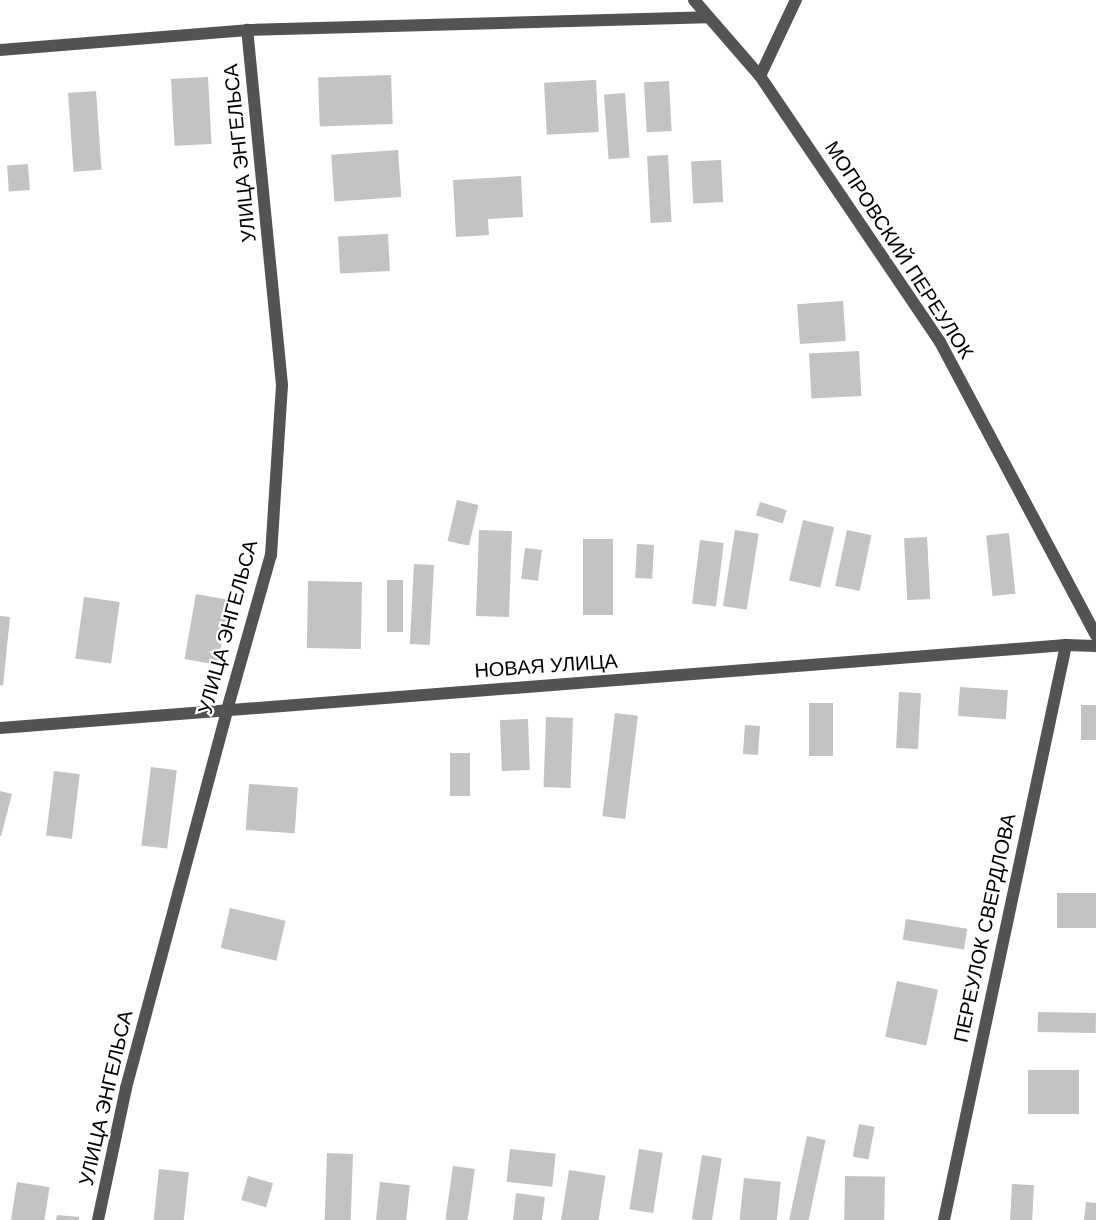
<!DOCTYPE html>
<html>
<head>
<meta charset="utf-8">
<style>
  body { margin:0 }
  #map { position:relative; width:1096px; height:1220px; overflow:hidden; background:#fff; font-family:"DM Sans",sans-serif }
  div>[style] { position:absolute }
  [style*='--x'] { left:calc(var(--x)*1px); top:calc(var(--y)*1px); width:calc(var(--w)*1px); rotate:calc(var(--a)*1deg) }
  .building>* { inset:0; background:#c3c3c3; transform-origin:0 0 }
  .minor>* { height:12px; margin:-6px; padding:0 6px; transform-origin:6px; border-radius:6px; background:#535353 }
  span { translate:-50% -50%; white-space:nowrap; text-align:center; line-height:1.15; -webkit-text-stroke:4.5px #fff; paint-order:stroke }
  .street-label { font-size:20px; color:#000 }
</style>
</head>
<body>
<div id="map">
  <div class="building">
    <div style="left:391px;top:75px;width:49px;height:73px;rotate:88deg"></div>
    <div style="left:208px;top:77px;width:67px;height:37px;rotate:87deg"></div>
    <div style="left:596px;top:80px;width:52px;height:52px;rotate:87deg"></div>
    <div style="left:669px;top:81px;width:50px;height:25px;rotate:87deg"></div>
    <div style="left:96px;top:91px;width:79px;height:28px;rotate:86deg"></div>
    <div style="left:625px;top:93px;width:65px;height:21px;rotate:86deg"></div>
    <div style="left:398px;top:150px;width:47px;height:67px;rotate:86deg"></div>
    <div style="left:668px;top:155px;width:67px;height:21px;rotate:87deg"></div>
    <div style="left:721px;top:160px;width:42px;height:30px;rotate:87deg"></div>
    <div style="left:28px;top:164px;width:26px;height:21px;rotate:86deg"></div>
    <div style="clip-path:polygon(521px 176px,523px 217px,488px 219px,489px 235px,456px 237px,453px 180px)"></div>
    <div style="left:388px;top:234px;width:37px;height:50px;rotate:87deg"></div>
    <div style="left:843px;top:301px;width:40px;height:46px;rotate:86deg"></div>
    <div style="left:859px;top:351px;width:45px;height:50px;rotate:87deg"></div>
    <div style="left:457px;top:500px;width:22px;height:42px;rotate:13deg"></div>
    <div style="left:760px;top:502px;width:28px;height:14px;rotate:17deg"></div>
    <div style="left:803px;top:520px;width:32px;height:62px;rotate:13deg"></div>
    <div style="left:479px;top:530px;width:33px;height:86px;rotate:2deg"></div>
    <div style="left:735px;top:530px;width:24px;height:77px;rotate:9deg"></div>
    <div style="left:847px;top:530px;width:25px;height:57px;rotate:12deg"></div>
    <div style="left:1009px;top:533px;width:61px;height:23px;rotate:84deg"></div>
    <div style="left:927px;top:537px;width:62px;height:23px;rotate:87deg"></div>
    <div style="left:583px;top:539px;width:30px;height:76px"></div>
    <div style="left:700px;top:540px;width:24px;height:64px;rotate:7deg"></div>
    <div style="left:637px;top:544px;width:17px;height:34px;rotate:3deg"></div>
    <div style="left:525px;top:548px;width:17px;height:31px;rotate:7deg"></div>
    <div style="left:414px;top:564px;width:20px;height:80px;rotate:3deg"></div>
    <div style="left:387px;top:580px;width:16px;height:52px"></div>
    <div style="left:308px;top:581px;width:54px;height:67px;rotate:1deg"></div>
    <div style="left:196px;top:594px;width:34px;height:66px;rotate:10deg"></div>
    <div style="left:84px;top:597px;width:36px;height:62px;rotate:8deg"></div>
    <div style="clip-path:polygon(0 616px,10px 617px,3px 686px,0 685px)"></div>
    <div style="left:960px;top:687px;width:48px;height:29px;rotate:4deg"></div>
    <div style="left:899px;top:692px;width:22px;height:56px;rotate:3deg"></div>
    <div style="left:809px;top:703px;width:24px;height:53px"></div>
    <div style="left:1081px;top:705px;width:15px;height:35px"></div>
    <div style="left:615px;top:713px;width:23px;height:104px;rotate:7deg"></div>
    <div style="left:546px;top:717px;width:27px;height:70px;rotate:2deg"></div>
    <div style="left:528px;top:719px;width:51px;height:28px;rotate:88deg"></div>
    <div style="left:745px;top:725px;width:15px;height:29px;rotate:4deg"></div>
    <div style="left:450px;top:753px;width:20px;height:43px"></div>
    <div style="left:151px;top:767px;width:26px;height:79px;rotate:7deg"></div>
    <div style="left:54px;top:771px;width:26px;height:65px;rotate:7deg"></div>
    <div style="left:249px;top:784px;width:49px;height:46px;rotate:4deg"></div>
    <div style="clip-path:polygon(0 791px,12px 794px,1px 836px,0 836px)"></div>
    <div style="left:1057px;top:893px;width:39px;height:35px"></div>
    <div style="left:230px;top:908px;width:57px;height:41px;rotate:13deg"></div>
    <div style="left:906px;top:919px;width:62px;height:21px;rotate:9deg"></div>
    <div style="left:897px;top:981px;width:42px;height:57px;rotate:12deg"></div>
    <div style="left:1038px;top:1012px;width:58px;height:20px;rotate:1deg"></div>
    <div style="left:1028px;top:1070px;width:51px;height:44px"></div>
    <div style="left:859px;top:1124px;width:16px;height:33px;rotate:11deg"></div>
    <div style="left:807px;top:1136px;width:19px;height:86px;rotate:12deg"></div>
    <div style="left:510px;top:1149px;width:46px;height:33px;rotate:6deg"></div>
    <div style="left:639px;top:1149px;width:24px;height:61px;rotate:9deg"></div>
    <div style="left:327px;top:1153px;width:26px;height:67px;rotate:2deg"></div>
    <div style="left:702px;top:1155px;width:20px;height:65px;rotate:9deg"></div>
    <div style="left:453px;top:1166px;width:22px;height:54px;rotate:8deg"></div>
    <div style="left:159px;top:1169px;width:30px;height:51px;rotate:6deg"></div>
    <div style="left:569px;top:1170px;width:37px;height:51px;rotate:9deg"></div>
    <div style="left:248px;top:1176px;width:26px;height:25px;rotate:16deg"></div>
    <div style="left:845px;top:1176px;width:40px;height:44px;rotate:1deg"></div>
    <div style="left:744px;top:1178px;width:37px;height:42px;rotate:6deg"></div>
    <div style="left:17px;top:1182px;width:33px;height:38px;rotate:9deg"></div>
    <div style="left:380px;top:1182px;width:30px;height:38px;rotate:6deg"></div>
    <div style="left:1012px;top:1184px;width:22px;height:36px;rotate:3deg"></div>
    <div style="clip-path:polygon(516px 1193px,545px 1197px,542px 1220px,513px 1220px)"></div>
    <div style="clip-path:polygon(1086px 1202px,1096px 1203px,1096px 1220px,1084px 1220px)"></div>
    <div style="clip-path:polygon(57px 1215px,79px 1217px,79px 1220px,56px 1220px)"></div>
  </div>
  <div class="minor">
    <div style="--x:694;--y:0;--w:101;--a:49"></div>
    <div style="--x:760;--y:76;--w:321;--a:55.9"></div>
    <div style="--x:940;--y:342;--w:332;--a:62"></div>
    <div style="--x:0;--y:50;--w:248;--a:-4.6"></div>
    <div style="--x:247;--y:30;--w:460;--a:-1.6"></div>
    <div style="--x:760;--y:76;--w:84;--a:-64.7"></div>
    <div style="--x:0;--y:728;--w:1069;--a:-4.45"></div>
    <div style="--x:1066;--y:645;--w:30;--a:2"></div>
    <div style="--x:98;--y:1220;--w:135;--a:-78"></div>
    <div style="--x:126;--y:1088;--w:391;--a:-75"></div>
    <div style="--x:227;--y:710;--w:161;--a:-74.2"></div>
    <div style="--x:271;--y:555;--w:170;--a:-86.3"></div>
    <div style="--x:282;--y:385;--w:357;--a:-95.6"></div>
    <div style="--x:944;--y:1220;--w:588;--a:-78.02"></div>
  </div>
  <div class="street-label">
    <span style="left:240px;top:153px;rotate:-96deg">УЛИЦА ЭНГЕЛЬСА</span>
    <span style="left:899px;top:250px;rotate:57deg">МОПРОВСКИЙ ПЕРЕУЛОК</span>
    <span style="left:228px;top:627px;rotate:-75deg">УЛИЦА ЭНГЕЛЬСА</span>
    <span style="left:546px;top:666px;rotate:-4deg">НОВАЯ УЛИЦА</span>
    <span style="left:985px;top:928px;rotate:-78deg">ПЕРЕУЛОК СВЕРДЛОВА</span>
    <span style="left:106px;top:1098px;rotate:-77deg">УЛИЦА ЭНГЕЛЬСА</span>
  </div>
</div>
</body>
</html>
